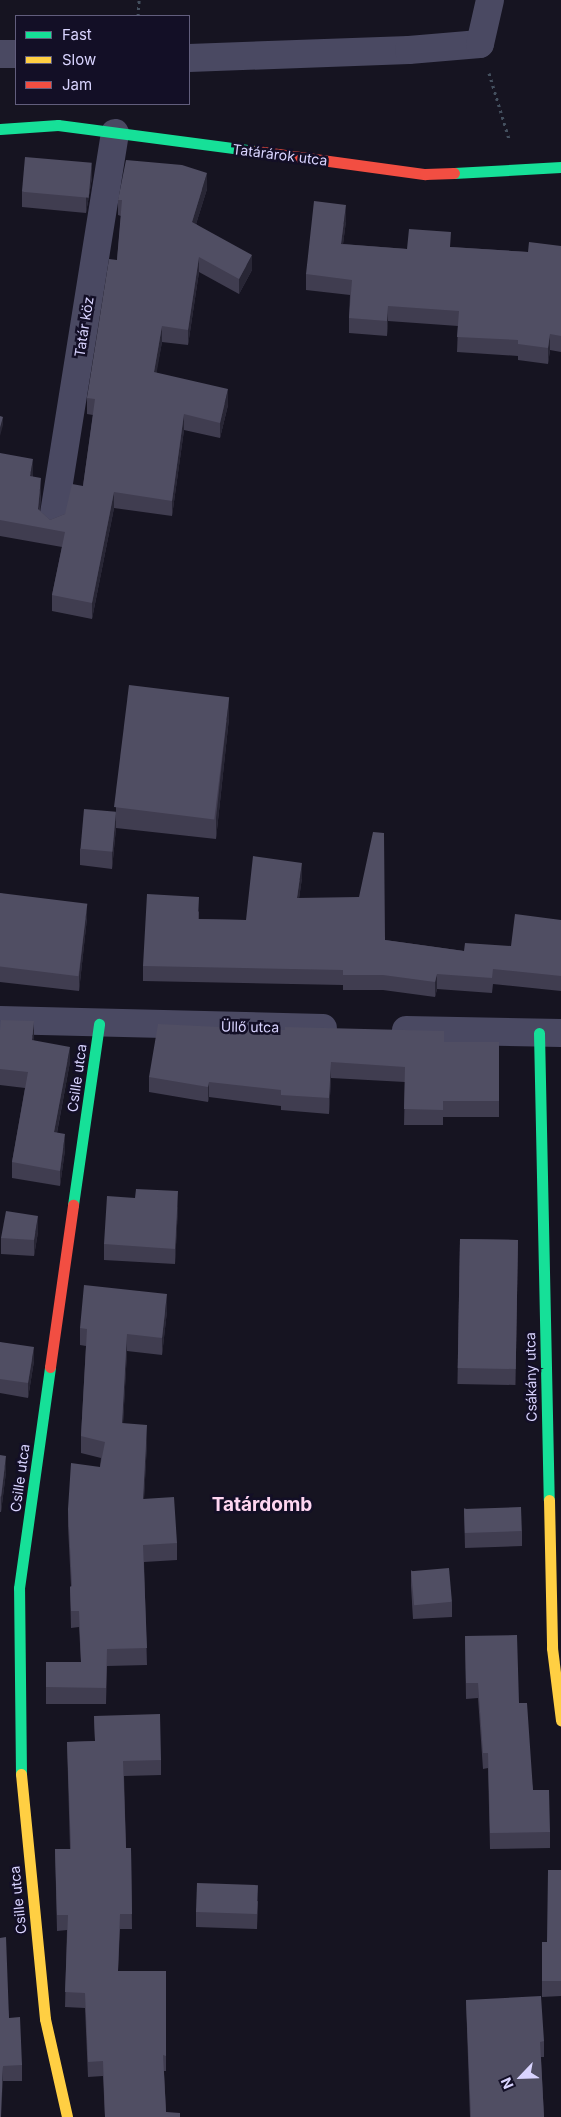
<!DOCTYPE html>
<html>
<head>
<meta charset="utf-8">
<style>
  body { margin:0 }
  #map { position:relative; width:561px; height:2117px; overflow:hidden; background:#161421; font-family:Inter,sans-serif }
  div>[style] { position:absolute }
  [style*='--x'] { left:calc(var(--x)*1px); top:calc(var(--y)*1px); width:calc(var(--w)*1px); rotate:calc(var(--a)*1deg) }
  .path>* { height:3px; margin-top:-1.5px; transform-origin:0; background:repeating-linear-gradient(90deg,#44505f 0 2.5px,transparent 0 6.5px) }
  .street>* { height:28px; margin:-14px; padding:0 14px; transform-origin:14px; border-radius:14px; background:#4a4962 }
  .fast>* { height:11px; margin:-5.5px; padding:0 5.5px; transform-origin:5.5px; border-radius:5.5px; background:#16e098 }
  .slow>* { height:11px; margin:-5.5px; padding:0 5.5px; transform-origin:5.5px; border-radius:5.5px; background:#ffcf43 }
  .jam>* { height:11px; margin:-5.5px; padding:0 5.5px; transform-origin:5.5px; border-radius:5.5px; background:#f24e42 }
  .wall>* { inset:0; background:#403d50; transform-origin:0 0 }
  .shaded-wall>* { inset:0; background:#282635 }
  .building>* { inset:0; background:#504e63; transform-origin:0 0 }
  span { translate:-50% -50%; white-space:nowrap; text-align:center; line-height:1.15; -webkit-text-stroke:5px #130f26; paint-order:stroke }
  .street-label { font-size:14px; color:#d9d4ff }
  .district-label { font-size:19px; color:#ffd6f0; font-weight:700 }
  .legend { position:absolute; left:15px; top:15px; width:175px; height:90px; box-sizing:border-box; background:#130f26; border:1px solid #625e7d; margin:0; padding:6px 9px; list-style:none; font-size:15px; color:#d9d4ff }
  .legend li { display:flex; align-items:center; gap:10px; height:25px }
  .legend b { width:25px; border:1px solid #625e7d }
  .north { position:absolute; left:496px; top:2052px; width:50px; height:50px; -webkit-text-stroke:4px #130f26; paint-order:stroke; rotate:246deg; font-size:14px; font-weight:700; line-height:20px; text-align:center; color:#d9d4ff }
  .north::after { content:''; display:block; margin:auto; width:18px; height:22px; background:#d9d4ff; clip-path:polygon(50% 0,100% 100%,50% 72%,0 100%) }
</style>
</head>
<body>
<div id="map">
  <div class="path">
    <div style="--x:138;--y:16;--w:16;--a:-86"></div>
    <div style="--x:489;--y:73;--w:69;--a:73.1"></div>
  </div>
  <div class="street">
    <div style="--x:0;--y:54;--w:16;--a:0"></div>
    <div style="--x:189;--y:58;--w:220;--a:-2.1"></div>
    <div style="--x:409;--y:50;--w:71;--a:-4.8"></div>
    <div style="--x:480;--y:44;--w:45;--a:-77.2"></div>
    <div style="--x:53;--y:520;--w:392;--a:-80.9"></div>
    <div style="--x:0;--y:1020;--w:323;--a:1.4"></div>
    <div style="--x:406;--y:1030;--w:155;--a:1.1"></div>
  </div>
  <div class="fast">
    <div style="--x:0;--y:129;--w:58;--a:-3.9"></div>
    <div style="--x:58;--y:125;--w:200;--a:7.5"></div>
    <div style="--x:454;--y:173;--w:107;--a:-3.2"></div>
    <div style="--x:539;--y:1033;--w:467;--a:88.8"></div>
    <div style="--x:73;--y:1205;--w:183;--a:-81.8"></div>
    <div style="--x:21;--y:1774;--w:186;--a:-90.6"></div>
    <div style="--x:19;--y:1588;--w:223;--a:-82"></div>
  </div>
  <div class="slow">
    <div style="--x:549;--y:1500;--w:148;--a:88.8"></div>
    <div style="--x:552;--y:1648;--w:73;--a:82.9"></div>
    <div style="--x:21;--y:1774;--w:246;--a:84.4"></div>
    <div style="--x:45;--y:2019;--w:100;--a:77.3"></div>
  </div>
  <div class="jam">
    <div style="--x:256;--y:151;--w:171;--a:7.8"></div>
    <div style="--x:425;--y:174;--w:29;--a:-2"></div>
    <div style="--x:50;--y:1367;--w:164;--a:-81.9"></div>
  </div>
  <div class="wall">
    <div style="clip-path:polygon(92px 178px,86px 213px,22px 207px,22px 192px)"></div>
    <div style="clip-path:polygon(207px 189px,196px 224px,252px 270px,239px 294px,199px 272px,188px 345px,162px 342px,156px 373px,228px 405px,220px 438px,184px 430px,172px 516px,114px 508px,92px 619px,52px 611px,52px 595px,62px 547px,0 536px,0 453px,33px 475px,33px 477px,41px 494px,40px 511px,50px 520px,65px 514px,83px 486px,93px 415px,87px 414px,87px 398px,117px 260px,121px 216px,118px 215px,118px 200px)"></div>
    <div style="clip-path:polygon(346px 221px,343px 244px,407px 249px,451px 247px,528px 252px,561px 246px,561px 352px,550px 350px,548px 364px,518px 360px,518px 356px,457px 352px,458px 326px,388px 321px,387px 336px,349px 333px,349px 318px,350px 295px,306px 290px,306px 274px)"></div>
    <div style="clip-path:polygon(229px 718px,216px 839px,116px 828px,112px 869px,80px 865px,80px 849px,116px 812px,116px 807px)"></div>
    <div style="clip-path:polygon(302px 878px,299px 898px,385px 940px,464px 951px,511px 946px,561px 920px,561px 991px,493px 984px,492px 993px,437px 989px,435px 997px,383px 990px,343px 990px,343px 985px,143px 981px,143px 966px,199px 911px,199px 919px,246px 920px)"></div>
    <div style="clip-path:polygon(0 893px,87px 918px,79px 991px,0 982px)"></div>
    <div style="clip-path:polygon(0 1030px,34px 1037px,33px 1040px,70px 1062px,57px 1133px,65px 1150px,60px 1186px,12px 1178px,12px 1162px,25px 1088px,0 1085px)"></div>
    <div style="clip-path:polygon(444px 1042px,499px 1042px,499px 1117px,443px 1117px,443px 1125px,404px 1125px,405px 1082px,331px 1078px,329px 1114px,281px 1110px,281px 1106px,209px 1097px,208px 1102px,149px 1092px,149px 1077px)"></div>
    <div style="clip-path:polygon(178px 1207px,175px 1264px,104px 1260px,104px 1244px)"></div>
    <div style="clip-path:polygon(38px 1232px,34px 1256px,1px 1254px,1px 1238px)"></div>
    <div style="left:460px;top:1239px;width:58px;height:145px;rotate:1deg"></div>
    <div style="clip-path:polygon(167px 1311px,162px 1355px,127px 1351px,123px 1424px,147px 1442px,144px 1499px,177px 1543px,177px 1560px,144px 1562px,147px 1665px,107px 1666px,106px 1704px,46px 1704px,46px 1662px,81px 1662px,79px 1627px,71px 1628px,70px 1587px,71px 1586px,68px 1526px,68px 1509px,100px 1467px,101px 1458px,81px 1453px,81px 1436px,86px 1346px,80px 1345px,80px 1328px)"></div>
    <div style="clip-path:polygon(0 1342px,34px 1361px,28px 1398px,0 1393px)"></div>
    <div style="clip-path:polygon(0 1455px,6px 1472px,1px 1512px,0 1512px)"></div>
    <div style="clip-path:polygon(464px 1508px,522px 1531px,522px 1546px,465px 1548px)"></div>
    <div style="clip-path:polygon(411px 1570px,452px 1602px,452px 1617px,413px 1619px,411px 1586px)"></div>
    <div style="clip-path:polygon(465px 1636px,519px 1703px,533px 1790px,550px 1832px,550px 1848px,490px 1849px,488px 1768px,483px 1769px,478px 1698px,466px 1699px)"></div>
    <div style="clip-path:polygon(94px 1716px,161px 1760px,161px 1775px,124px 1776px,126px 1848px,131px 1848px,132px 1929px,120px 1929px,118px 1971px,166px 1971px,166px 2071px,164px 2071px,166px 2112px,180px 2117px,105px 2117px,103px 2076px,88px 2077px,85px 2008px,65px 2007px,67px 1930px,57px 1931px,55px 1849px,70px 1849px,67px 1742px,95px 1741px)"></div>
    <div style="clip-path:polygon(561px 1870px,561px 1996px,542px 1997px,542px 1942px,547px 1942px)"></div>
    <div style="clip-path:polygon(258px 1901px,257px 1929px,196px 1927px,196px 1912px)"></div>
    <div style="clip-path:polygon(0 1938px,9px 2018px,22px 2065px,22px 2081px,3px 2081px)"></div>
    <div style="clip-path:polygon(466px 2000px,544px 2041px,544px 2057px,541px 2057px,544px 2117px,470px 2117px)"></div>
  </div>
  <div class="shaded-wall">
    <div style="clip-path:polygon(92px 163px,92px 178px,86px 213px,86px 197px)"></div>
    <div style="clip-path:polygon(207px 173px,207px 189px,192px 237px,192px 222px)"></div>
    <div style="clip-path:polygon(346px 205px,346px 221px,341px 260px,341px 244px)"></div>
    <div style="clip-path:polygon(252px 255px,252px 270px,239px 294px,239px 279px)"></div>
    <div style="clip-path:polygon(199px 257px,199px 272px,188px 345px,188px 330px)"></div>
    <div style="clip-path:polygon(388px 306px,388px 321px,387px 336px,387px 321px)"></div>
    <div style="clip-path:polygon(162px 326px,162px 342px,154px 388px,154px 372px)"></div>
    <div style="clip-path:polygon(550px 334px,550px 350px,548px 364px,548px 348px)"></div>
    <div style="clip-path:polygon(228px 389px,228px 405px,220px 438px,220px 423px)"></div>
    <div style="clip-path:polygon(184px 414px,184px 430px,172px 516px,172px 501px)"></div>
    <div style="clip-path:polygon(3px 417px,3px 425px,0 436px,0 428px)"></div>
    <div style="clip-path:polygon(33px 459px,33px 475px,30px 492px,30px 476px)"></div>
    <div style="clip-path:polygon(41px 478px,41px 494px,38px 525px,38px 509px)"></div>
    <div style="clip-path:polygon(114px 492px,114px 508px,92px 619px,92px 603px)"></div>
    <div style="clip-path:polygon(229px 697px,229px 718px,216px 839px,216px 818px)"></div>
    <div style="clip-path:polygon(116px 812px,116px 828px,112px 869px,112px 853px)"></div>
    <div style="clip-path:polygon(302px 863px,302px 878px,297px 913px,297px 898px)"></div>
    <div style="clip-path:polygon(87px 903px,87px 918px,79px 991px,79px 976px)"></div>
    <div style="clip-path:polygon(437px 974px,437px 989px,435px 997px,435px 982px)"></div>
    <div style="clip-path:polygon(34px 1021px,34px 1037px,32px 1055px,32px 1040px)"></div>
    <div style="clip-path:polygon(70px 1047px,70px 1062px,54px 1148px,54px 1132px)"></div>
    <div style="clip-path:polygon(331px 1062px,331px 1078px,329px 1114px,329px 1098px)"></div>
    <div style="clip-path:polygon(209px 1082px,209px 1097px,208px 1102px,208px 1087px)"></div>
    <div style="clip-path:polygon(65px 1134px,65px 1150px,60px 1186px,60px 1171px)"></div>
    <div style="clip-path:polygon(178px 1191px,178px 1207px,175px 1264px,175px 1249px)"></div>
    <div style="clip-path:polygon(38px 1216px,38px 1232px,34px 1256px,34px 1240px)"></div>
    <div style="clip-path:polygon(167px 1294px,167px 1311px,162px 1355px,162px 1338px)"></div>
    <div style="clip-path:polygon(127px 1334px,127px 1351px,122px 1440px,122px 1423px)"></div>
    <div style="clip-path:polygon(34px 1347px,34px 1361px,28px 1398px,28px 1383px)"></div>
    <div style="clip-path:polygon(147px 1425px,147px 1442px,143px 1516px,143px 1499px)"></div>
    <div style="clip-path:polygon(6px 1456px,6px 1472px,1px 1512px,1px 1497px)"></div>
    <div style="clip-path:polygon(3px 2066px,3px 2081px,1px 2117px)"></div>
  </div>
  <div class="building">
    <div style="left:25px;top:157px;width:67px;height:35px;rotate:5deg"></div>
    <div style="clip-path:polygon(126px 160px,182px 165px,207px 173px,192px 222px,252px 255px,239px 279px,199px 257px,188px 330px,162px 326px,154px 372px,228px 389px,220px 423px,184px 414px,172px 501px,114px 492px,92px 603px,52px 595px,65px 532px,0 520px,0 453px,33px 459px,30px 476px,41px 478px,38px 509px,50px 520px,65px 514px,72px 484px,83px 486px,95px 399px,87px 398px,109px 259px,117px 260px,122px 200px,118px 200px)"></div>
    <div style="clip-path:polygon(314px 201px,346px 205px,341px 244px,407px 249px,409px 229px,451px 232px,450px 247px,528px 252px,529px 242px,561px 246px,561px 336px,550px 334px,548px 348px,518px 344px,518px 340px,457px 337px,459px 311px,388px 306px,387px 321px,349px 318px,352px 280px,306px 274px)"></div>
    <div style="clip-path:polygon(0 416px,3px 417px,0 428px)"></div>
    <div style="left:129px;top:685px;width:101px;height:123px;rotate:7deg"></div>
    <div style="left:84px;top:809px;width:32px;height:40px;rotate:5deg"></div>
    <div style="clip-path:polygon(373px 832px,384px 833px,385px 940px,464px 951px,465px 943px,511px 946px,515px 914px,561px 920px,561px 976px,493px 969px,492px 978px,437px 974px,435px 982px,383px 975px,343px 975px,343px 970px,143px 966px,147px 894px,199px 897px,198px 919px,246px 920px,253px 856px,302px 863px,297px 898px,359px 897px)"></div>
    <div style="left:0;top:893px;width:88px;height:73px;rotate:7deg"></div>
    <div style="clip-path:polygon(1px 1020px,34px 1021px,32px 1040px,70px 1047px,54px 1132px,65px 1134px,60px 1171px,12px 1162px,28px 1072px,0 1069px,0 1030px)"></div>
    <div style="clip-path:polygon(158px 1024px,285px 1030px,285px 1027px,444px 1031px,444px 1042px,499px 1042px,499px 1101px,443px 1101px,443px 1110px,404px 1109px,405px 1067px,331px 1062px,329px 1098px,281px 1095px,281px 1090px,209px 1082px,208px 1087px,149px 1077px)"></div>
    <div style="clip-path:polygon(136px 1189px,178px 1191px,175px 1249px,104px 1244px,107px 1196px,135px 1198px)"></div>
    <div style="clip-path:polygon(6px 1211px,38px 1216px,34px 1240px,1px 1238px)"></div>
    <div style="left:460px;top:1239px;width:58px;height:129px;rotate:1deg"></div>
    <div style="clip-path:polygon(84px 1285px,167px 1294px,162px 1338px,127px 1334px,122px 1423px,147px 1425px,143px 1499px,174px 1497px,177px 1543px,143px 1545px,147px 1648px,107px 1649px,106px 1688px,46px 1687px,46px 1662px,81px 1662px,79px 1611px,71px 1611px,70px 1587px,72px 1586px,68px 1509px,71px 1463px,100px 1467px,105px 1442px,81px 1436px,87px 1329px,80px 1328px)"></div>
    <div style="clip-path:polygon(0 1342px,34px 1347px,28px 1383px,0 1379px)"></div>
    <div style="clip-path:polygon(0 1455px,6px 1456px,1px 1497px,0 1496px)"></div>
    <div style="left:521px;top:1507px;width:24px;height:57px;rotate:88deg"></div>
    <div style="left:449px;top:1568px;width:34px;height:38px;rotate:85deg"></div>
    <div style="clip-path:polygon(517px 1635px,519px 1703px,527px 1703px,533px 1790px,549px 1790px,550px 1832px,490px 1833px,488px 1753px,483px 1753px,478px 1683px,466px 1683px,465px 1636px)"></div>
    <div style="clip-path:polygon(160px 1714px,161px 1760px,123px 1761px,126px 1848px,131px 1848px,132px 1914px,120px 1914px,118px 1971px,166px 1971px,166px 2056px,163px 2055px,166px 2112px,180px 2113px,180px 2117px,105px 2117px,103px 2061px,88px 2062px,85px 1993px,65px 1992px,68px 1915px,57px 1915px,55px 1849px,71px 1849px,67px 1742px,95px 1741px,94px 1716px)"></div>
    <div style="clip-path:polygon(548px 1870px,561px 1870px,561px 1981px,542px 1981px,542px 1942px,547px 1942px)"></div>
    <div style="left:197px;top:1883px;width:61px;height:29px;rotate:2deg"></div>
    <div style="clip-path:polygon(6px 1937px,9px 2018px,20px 2017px,22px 2065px,3px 2066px,1px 2117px,0 2117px,0 1938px)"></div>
    <div style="clip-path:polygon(541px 1996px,544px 2041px,540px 2042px,544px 2117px,471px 2117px,466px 2000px)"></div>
  </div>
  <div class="street-label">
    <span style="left:280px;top:155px;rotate:7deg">Tatárárok utca</span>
    <span style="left:84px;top:327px;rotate:-81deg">Tatár köz</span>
    <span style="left:250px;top:1027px;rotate:1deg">Üllő utca</span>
    <span style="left:77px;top:1078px;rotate:-82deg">Csille utca</span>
    <span style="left:531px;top:1377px;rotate:-91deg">Csákány utca</span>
    <span style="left:20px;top:1478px;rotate:-82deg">Csille utca</span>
    <span style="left:18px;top:1900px;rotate:-96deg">Csille utca</span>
  </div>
  <div class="district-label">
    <span style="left:262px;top:1505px">Tatárdomb</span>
  </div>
  <ul class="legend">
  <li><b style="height:6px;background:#16e098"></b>Fast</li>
  <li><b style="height:6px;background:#ffcf43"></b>Slow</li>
  <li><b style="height:6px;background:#f24e42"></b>Jam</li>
  </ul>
  <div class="north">N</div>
</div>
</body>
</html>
